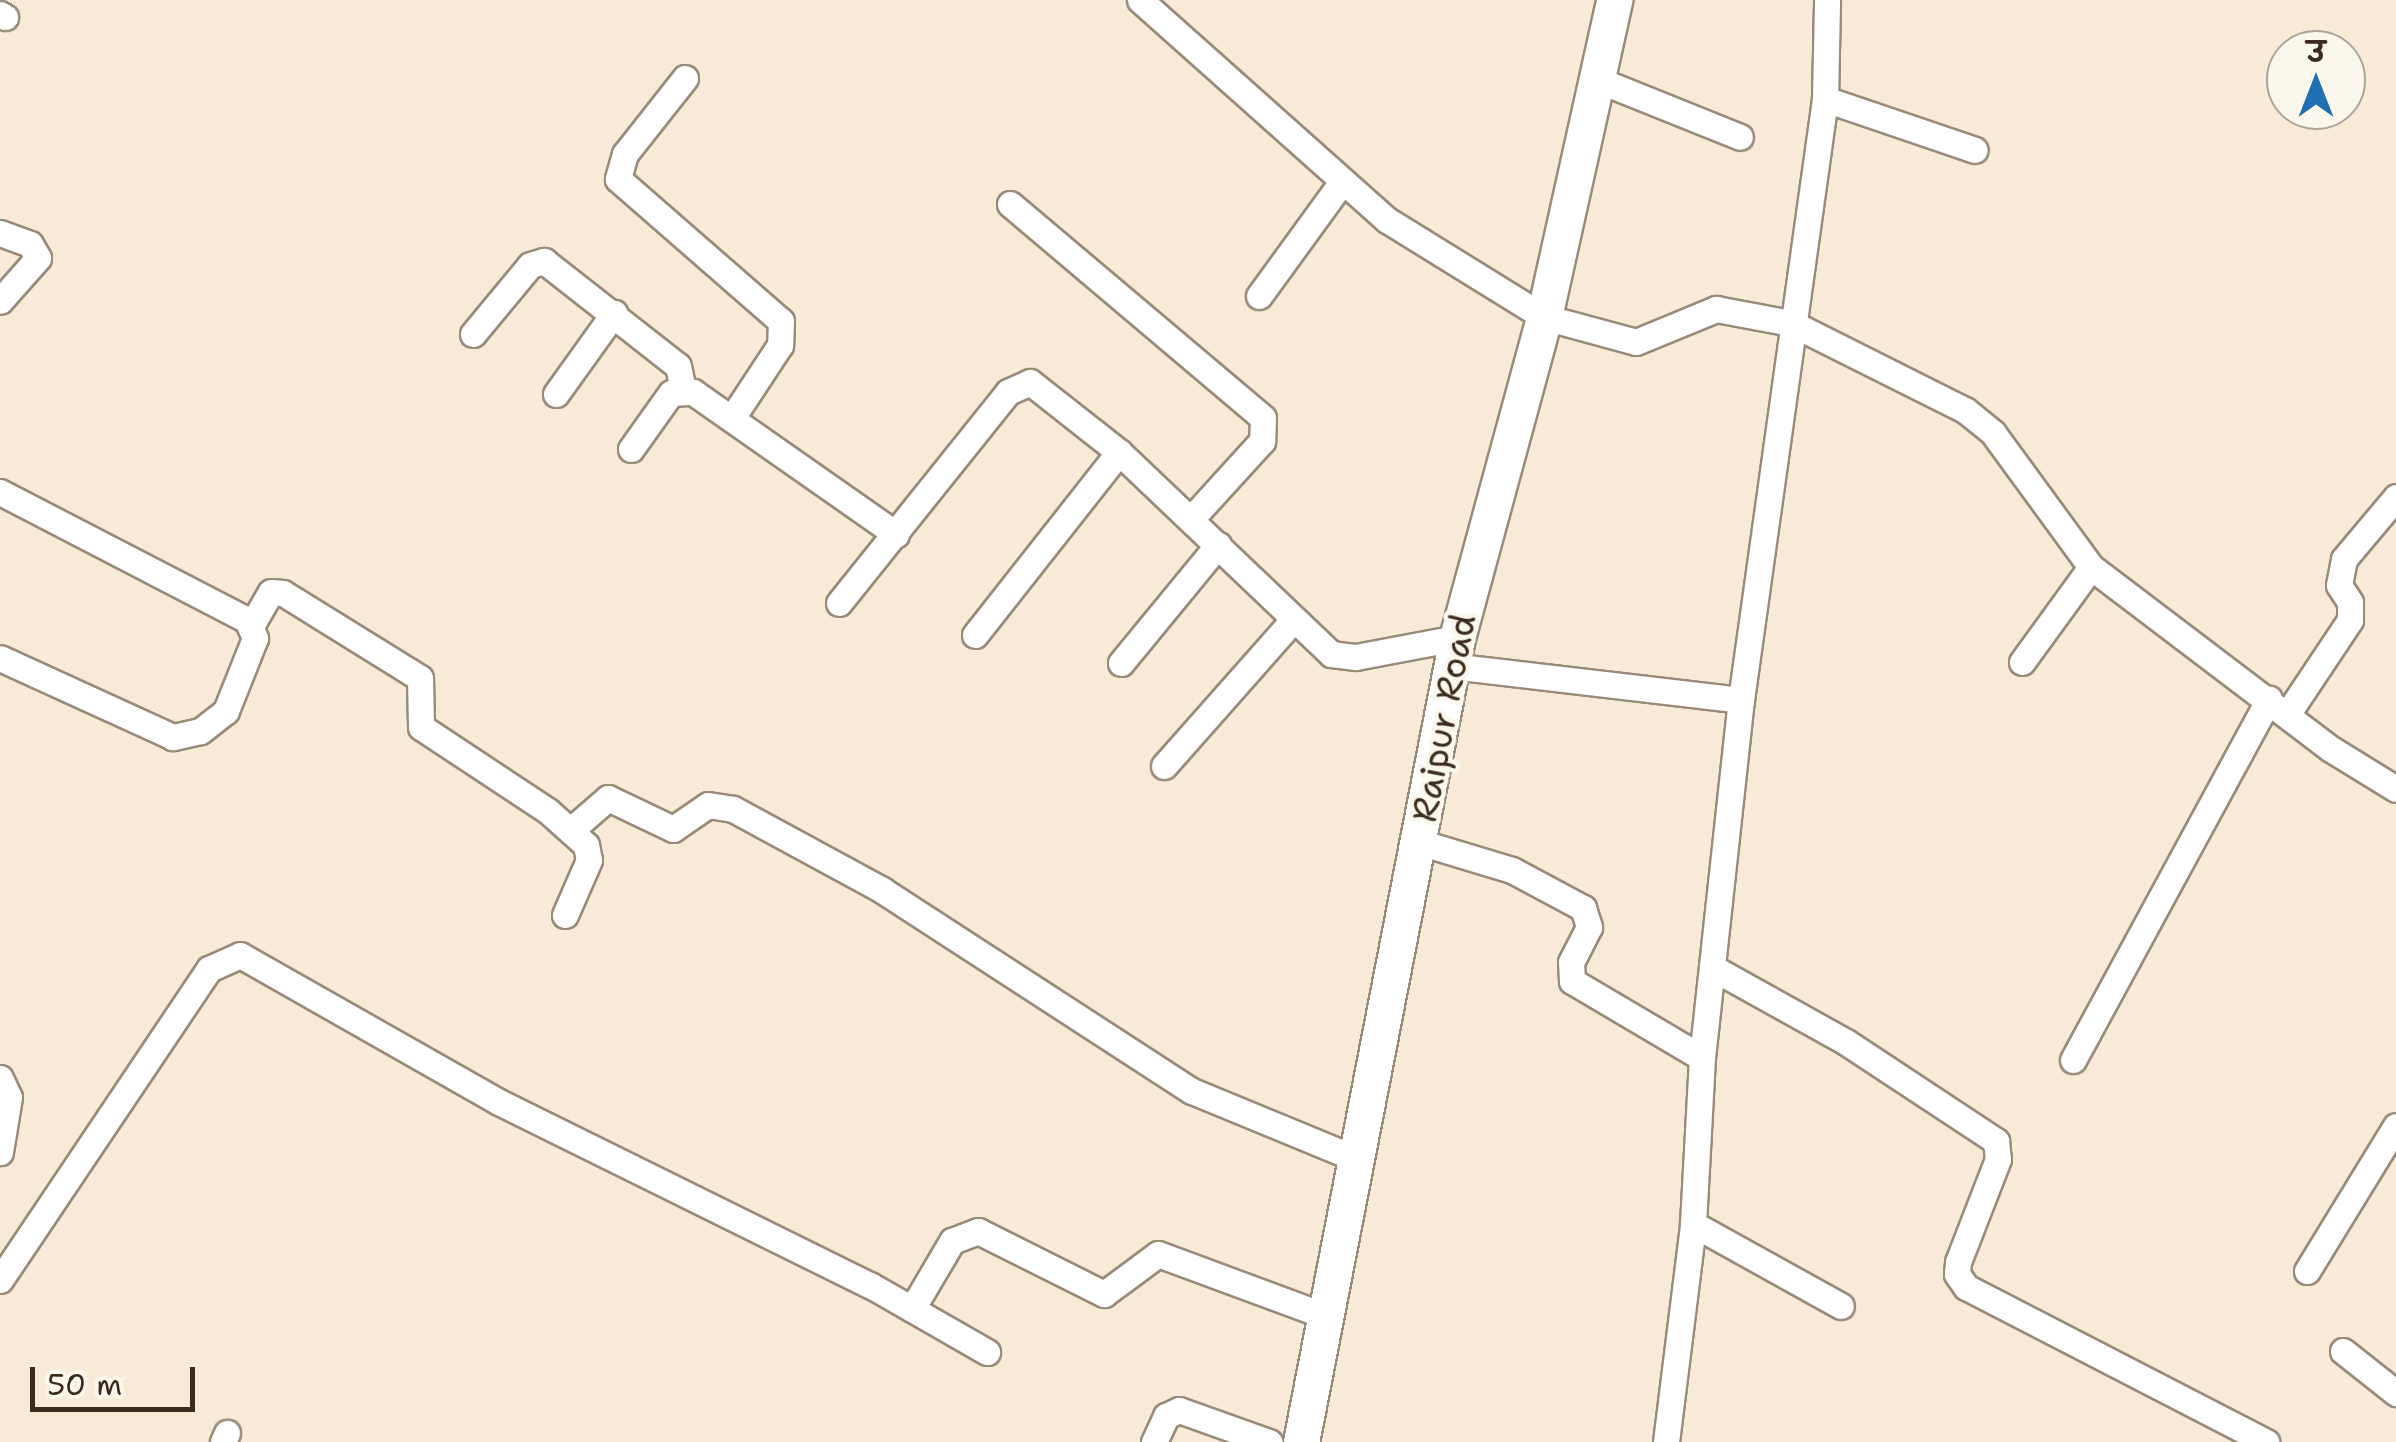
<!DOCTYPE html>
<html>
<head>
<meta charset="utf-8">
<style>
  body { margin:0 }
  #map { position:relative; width:2396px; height:1442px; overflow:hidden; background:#f7ead6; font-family:"Shantell Sans","Playpen Sans Deva",sans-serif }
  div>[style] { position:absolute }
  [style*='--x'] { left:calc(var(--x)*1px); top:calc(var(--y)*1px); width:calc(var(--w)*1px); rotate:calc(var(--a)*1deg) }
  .roads { filter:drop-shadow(2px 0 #998a7a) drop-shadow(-2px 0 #998a7a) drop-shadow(0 2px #998a7a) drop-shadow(0 -2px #998a7a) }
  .minor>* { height:25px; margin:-12.5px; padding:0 12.5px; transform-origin:12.5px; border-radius:12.5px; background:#fff }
  .secondary>* { height:35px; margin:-17.5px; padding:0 17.5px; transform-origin:17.5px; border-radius:17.5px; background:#fff }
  span { translate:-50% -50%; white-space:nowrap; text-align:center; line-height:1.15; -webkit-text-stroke:9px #fbf7ec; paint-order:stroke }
  .street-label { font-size:35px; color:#3b2a1e }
  .north { position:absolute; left:2266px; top:30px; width:100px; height:100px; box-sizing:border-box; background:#fbf7ec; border:2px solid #aea59a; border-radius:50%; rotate:0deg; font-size:28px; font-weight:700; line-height:40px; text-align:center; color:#3b2a1e }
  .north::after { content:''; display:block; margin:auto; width:35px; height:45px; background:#1f6fb2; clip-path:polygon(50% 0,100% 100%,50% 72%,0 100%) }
  .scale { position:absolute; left:30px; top:1367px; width:165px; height:45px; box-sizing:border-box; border:5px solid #3b2a1e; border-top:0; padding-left:12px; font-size:30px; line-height:35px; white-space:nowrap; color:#3b2a1e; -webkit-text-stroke:8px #fbf7ec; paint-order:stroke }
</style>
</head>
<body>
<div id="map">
  <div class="roads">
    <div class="minor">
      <div style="--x:1140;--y:0;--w:331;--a:41.7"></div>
      <div style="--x:1387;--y:220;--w:185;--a:31.7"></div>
      <div style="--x:1544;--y:317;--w:95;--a:15.2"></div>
      <div style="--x:1636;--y:342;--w:87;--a:-22.4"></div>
      <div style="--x:1716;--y:309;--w:76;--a:10.6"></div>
      <div style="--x:1791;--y:323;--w:195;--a:26.6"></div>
      <div style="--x:1965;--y:410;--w:36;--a:39"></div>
      <div style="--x:1993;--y:433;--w:166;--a:53.8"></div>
      <div style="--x:2091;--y:567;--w:301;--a:37.2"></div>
      <div style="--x:2331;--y:749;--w:76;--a:31.6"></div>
      <div style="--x:0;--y:14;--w:6;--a:31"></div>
      <div style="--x:685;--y:78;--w:97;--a:128.3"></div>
      <div style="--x:625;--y:154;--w:26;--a:106"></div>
      <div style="--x:618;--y:179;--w:216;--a:41.1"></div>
      <div style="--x:781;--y:321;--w:24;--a:92"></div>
      <div style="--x:780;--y:345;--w:87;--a:123.3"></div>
      <div style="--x:1596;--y:79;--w:155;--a:21.9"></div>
      <div style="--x:1825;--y:99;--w:158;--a:18.8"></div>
      <div style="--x:1010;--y:204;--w:331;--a:40.2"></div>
      <div style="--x:1263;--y:418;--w:23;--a:92"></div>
      <div style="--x:1262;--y:441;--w:105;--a:132.3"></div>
      <div style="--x:0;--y:233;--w:32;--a:20"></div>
      <div style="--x:30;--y:244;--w:16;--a:60"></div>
      <div style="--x:38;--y:258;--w:57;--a:131.5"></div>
      <div style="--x:1259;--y:296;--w:140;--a:-54"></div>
      <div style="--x:473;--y:334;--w:89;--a:-50.4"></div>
      <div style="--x:530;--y:265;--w:15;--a:-16"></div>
      <div style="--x:544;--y:261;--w:170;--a:38.1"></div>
      <div style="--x:678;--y:366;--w:25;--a:78"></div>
      <div style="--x:556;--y:394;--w:100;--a:-54.4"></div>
      <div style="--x:631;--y:449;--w:69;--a:-54.5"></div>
      <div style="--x:671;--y:393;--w:22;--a:-3"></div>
      <div style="--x:693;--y:392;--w:248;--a:35"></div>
      <div style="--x:0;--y:492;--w:278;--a:27.4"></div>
      <div style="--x:247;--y:620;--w:20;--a:66"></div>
      <div style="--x:255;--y:638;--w:79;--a:111.7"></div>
      <div style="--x:226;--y:711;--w:33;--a:142"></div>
      <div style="--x:200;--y:731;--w:28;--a:167"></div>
      <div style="--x:173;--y:737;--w:190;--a:-155.5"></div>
      <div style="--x:839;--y:603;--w:270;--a:-51.3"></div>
      <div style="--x:1008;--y:392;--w:24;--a:-24"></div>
      <div style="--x:1030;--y:382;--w:113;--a:38.2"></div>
      <div style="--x:1119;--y:452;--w:293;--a:43.6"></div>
      <div style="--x:1331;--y:654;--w:25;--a:7"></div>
      <div style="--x:1356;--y:657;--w:103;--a:-10.7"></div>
      <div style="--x:251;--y:626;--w:39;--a:-60"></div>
      <div style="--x:271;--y:592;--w:12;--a:5"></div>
      <div style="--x:283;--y:593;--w:161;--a:31.8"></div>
      <div style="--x:420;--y:678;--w:49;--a:88.8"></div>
      <div style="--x:421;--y:727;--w:152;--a:33.5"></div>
      <div style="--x:548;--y:811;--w:51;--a:41.8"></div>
      <div style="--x:586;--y:845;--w:15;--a:79"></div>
      <div style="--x:589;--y:860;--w:60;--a:113.6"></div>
      <div style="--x:975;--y:635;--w:233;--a:-51.8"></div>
      <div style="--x:2022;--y:662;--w:117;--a:-54"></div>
      <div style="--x:1121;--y:663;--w:153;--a:-50.6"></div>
      <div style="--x:1452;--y:666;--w:291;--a:6.7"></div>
      <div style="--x:2288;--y:713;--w:112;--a:-56.3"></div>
      <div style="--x:2350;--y:620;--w:18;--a:-90"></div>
      <div style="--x:2350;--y:602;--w:20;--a:-123"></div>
      <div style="--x:2339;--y:585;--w:26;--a:-79"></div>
      <div style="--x:2344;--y:559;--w:81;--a:-50"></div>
      <div style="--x:1164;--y:766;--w:195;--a:-48.5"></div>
      <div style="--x:571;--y:830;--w:49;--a:-40.9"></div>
      <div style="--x:608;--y:798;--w:72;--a:25.5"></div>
      <div style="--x:673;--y:829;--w:42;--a:-34.4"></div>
      <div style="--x:708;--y:805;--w:25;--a:9"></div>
      <div style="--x:733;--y:809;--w:170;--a:28.5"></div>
      <div style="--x:882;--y:890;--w:369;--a:33"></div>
      <div style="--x:1192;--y:1091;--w:181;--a:22.4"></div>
      <div style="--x:1419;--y:842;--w:97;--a:16.8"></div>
      <div style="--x:1512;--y:870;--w:81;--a:28.2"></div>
      <div style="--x:1583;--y:908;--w:20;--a:72"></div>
      <div style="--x:1589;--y:927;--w:39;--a:117"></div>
      <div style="--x:1571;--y:962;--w:19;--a:87"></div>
      <div style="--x:1572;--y:981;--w:151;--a:30.6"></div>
      <div style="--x:1713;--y:968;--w:152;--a:29.1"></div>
      <div style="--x:1846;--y:1042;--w:180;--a:33.4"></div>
      <div style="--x:1996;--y:1141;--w:18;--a:84"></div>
      <div style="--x:1998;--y:1159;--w:110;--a:111.2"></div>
      <div style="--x:1958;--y:1262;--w:12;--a:95"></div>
      <div style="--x:1957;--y:1274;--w:16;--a:55"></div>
      <div style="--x:1966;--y:1287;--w:338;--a:27.3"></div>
      <div style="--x:2073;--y:1060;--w:411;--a:-61.5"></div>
      <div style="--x:0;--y:1078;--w:21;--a:65"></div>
      <div style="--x:9;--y:1097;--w:56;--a:99.3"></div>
      <div style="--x:1693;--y:1224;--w:169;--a:29"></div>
      <div style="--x:2307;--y:1271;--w:170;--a:-58.5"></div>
      <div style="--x:0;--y:1280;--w:375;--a:-56.1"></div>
      <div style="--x:209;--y:969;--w:34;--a:-24"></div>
      <div style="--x:240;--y:955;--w:298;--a:29.6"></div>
      <div style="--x:499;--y:1102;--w:414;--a:26.3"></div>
      <div style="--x:870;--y:1285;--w:135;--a:29.8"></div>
      <div style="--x:912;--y:1309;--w:79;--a:-59.5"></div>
      <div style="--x:952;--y:1241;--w:28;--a:-21"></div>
      <div style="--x:978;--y:1231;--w:141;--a:26.6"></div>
      <div style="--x:1104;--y:1294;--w:67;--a:-36.5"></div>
      <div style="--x:1158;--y:1254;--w:179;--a:20.3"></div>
      <div style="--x:2343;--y:1351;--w:68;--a:38.4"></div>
      <div style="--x:223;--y:1442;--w:10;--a:-66"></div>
      <div style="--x:1154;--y:1442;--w:29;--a:-65"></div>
      <div style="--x:1166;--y:1416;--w:14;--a:-25"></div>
      <div style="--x:1179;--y:1410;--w:96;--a:19.6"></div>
      <div style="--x:1666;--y:1442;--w:220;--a:-82.9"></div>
      <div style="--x:1693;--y:1224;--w:166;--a:-86.9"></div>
      <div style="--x:1702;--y:1058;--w:360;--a:-83.8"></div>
      <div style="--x:1741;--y:700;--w:607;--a:-82.04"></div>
      <div style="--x:1825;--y:99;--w:99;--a:-88.8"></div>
    </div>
    <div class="secondary">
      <div style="--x:1301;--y:1442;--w:819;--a:-79.02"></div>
      <div style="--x:1457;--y:638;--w:333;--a:-74.8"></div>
      <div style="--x:1544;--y:317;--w:325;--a:-77.5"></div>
    </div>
  </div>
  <div class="street-label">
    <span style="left:1444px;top:718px;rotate:-79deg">Raipur Road</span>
  </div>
  <div class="north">उ</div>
  <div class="scale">50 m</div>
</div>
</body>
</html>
